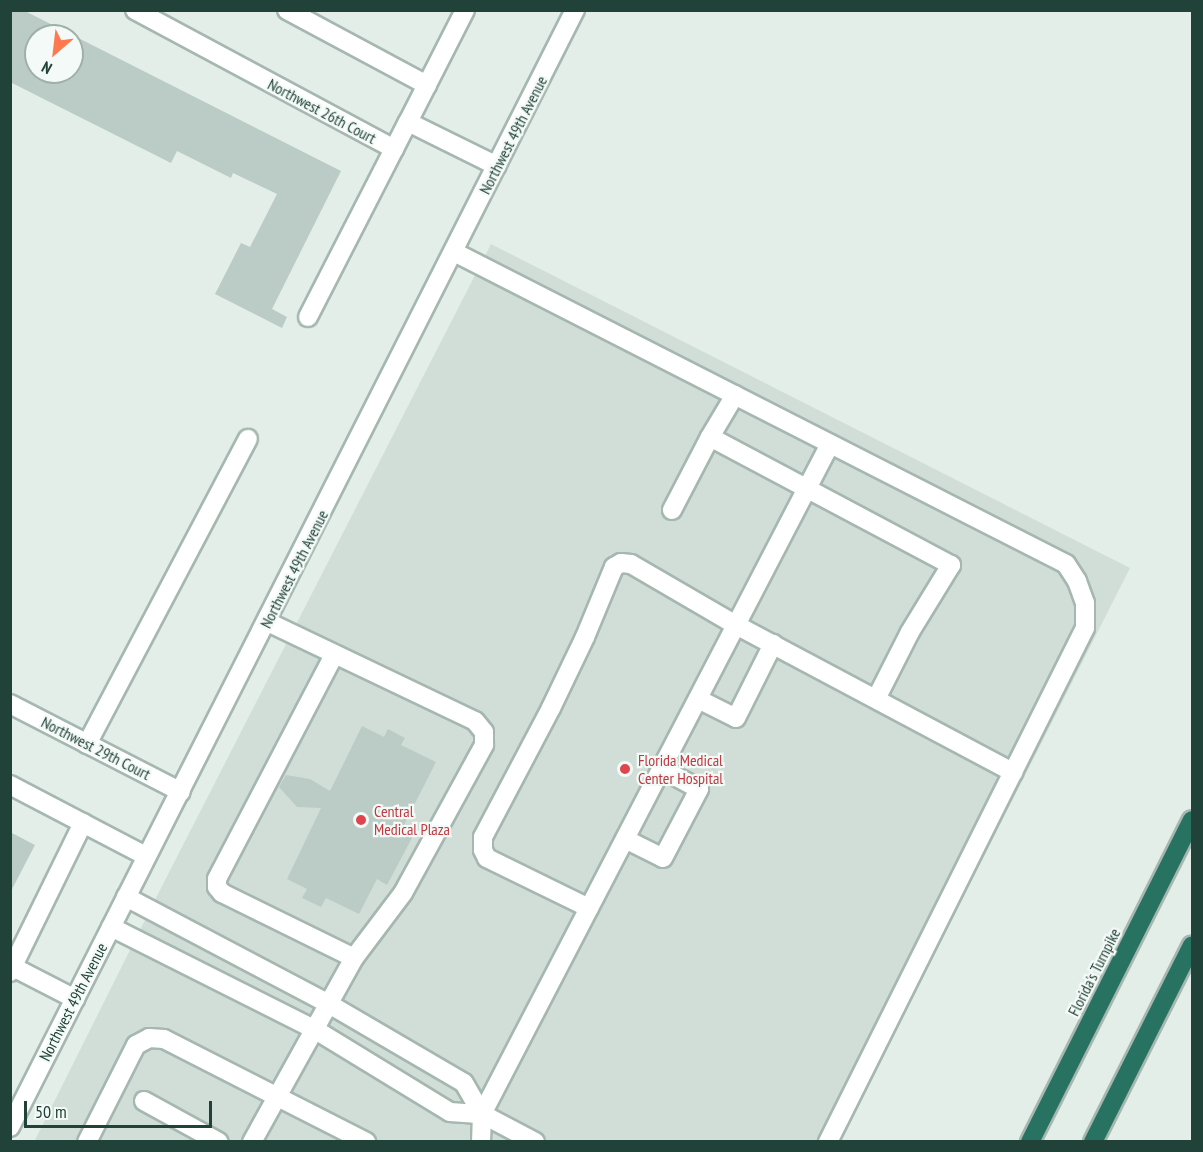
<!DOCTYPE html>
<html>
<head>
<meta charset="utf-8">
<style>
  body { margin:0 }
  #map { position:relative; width:1203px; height:1152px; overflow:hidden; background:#e3eee9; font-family:"PT Sans Narrow",sans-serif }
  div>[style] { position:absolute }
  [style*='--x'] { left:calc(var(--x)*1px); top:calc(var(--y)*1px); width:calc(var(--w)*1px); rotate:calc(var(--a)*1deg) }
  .built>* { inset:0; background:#d1ded8 }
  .building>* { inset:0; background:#baccc5 }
  .roads { filter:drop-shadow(2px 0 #a5b7b0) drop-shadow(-2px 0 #a5b7b0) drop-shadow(0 2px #a5b7b0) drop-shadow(0 -2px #a5b7b0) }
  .minor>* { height:18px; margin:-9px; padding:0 9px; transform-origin:9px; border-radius:9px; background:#fff }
  .highway>* { height:18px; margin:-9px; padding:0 9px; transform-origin:9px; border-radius:9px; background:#287261 }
  .dots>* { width:16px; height:16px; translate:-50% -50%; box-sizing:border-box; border:3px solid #f4faf7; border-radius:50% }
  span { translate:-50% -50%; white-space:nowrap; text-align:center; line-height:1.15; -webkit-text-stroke:4.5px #f4faf7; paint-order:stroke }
  .street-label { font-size:16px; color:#204238 }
  .health-label { font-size:16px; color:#be3a42 }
  .left { translate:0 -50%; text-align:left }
  .frame { position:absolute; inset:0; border:12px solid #204238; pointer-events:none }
  .north { position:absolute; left:24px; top:24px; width:60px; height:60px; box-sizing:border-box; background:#f4faf7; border:2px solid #9fb0ab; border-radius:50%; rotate:208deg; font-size:16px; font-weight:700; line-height:24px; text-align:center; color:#204238 }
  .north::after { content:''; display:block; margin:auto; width:21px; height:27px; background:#ff7850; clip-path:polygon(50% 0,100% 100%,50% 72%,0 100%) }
  .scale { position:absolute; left:24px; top:1101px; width:188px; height:27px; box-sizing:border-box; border:3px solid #204238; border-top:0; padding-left:8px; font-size:18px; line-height:21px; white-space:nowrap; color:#204238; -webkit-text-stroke:4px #f4faf7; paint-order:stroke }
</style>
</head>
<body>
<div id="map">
  <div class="built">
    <div style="clip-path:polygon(491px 244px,1130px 568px,840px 1141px,34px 1142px,161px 888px)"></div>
  </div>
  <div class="building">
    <div style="clip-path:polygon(evenodd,10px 10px,23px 10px,341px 171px,272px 309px,287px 317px,282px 328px,215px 294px,241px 243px,250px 247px,277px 194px,233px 173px,231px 178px,177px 151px,171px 163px,10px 82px,10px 10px,36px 36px,72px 36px,72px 72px,36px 72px,36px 36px)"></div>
    <div style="clip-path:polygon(362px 726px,384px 737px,388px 729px,405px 738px,401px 745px,436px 762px,401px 831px,413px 836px,387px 885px,377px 879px,359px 914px,326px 898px,321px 907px,302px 898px,307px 889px,287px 879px,321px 808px,297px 807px,279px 787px,286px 775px,310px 779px,330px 791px)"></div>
    <div style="clip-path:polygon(10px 832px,35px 845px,10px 893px)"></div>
  </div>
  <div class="roads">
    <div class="minor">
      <div style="--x:135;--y:10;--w:294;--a:28.2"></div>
      <div style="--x:394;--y:149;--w:30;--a:-63"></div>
      <div style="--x:408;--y:122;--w:99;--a:26.3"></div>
      <div style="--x:287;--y:10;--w:159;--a:28.2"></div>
      <div style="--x:408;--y:122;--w:126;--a:-63"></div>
      <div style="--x:454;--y:252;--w:687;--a:27.01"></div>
      <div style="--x:1066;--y:564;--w:20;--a:57"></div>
      <div style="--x:1077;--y:581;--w:23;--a:70"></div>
      <div style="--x:1085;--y:603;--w:25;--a:90"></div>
      <div style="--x:1085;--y:628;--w:575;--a:116.57"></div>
      <div style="--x:308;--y:317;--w:189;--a:-62.9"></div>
      <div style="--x:735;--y:395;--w:49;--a:120.8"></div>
      <div style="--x:710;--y:437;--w:273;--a:28"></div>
      <div style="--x:951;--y:565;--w:79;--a:121.5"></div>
      <div style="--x:910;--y:632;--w:75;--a:116.9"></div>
      <div style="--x:672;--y:510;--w:82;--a:-62.5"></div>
      <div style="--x:334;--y:655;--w:253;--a:117.6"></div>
      <div style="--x:217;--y:879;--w:8;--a:90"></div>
      <div style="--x:217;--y:887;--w:8;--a:50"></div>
      <div style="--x:222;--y:893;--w:147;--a:26.2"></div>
      <div style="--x:698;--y:699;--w:42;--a:26.6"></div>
      <div style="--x:736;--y:718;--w:83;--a:-63.4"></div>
      <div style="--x:10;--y:704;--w:192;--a:27.2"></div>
      <div style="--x:87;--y:744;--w:345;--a:-62.2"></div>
      <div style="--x:10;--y:785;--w:153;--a:27.6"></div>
      <div style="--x:625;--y:839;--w:42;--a:26.6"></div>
      <div style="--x:663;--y:858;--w:78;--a:-62.4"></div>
      <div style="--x:699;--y:789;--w:42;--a:-151.6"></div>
      <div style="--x:126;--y:897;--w:229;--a:27.8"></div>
      <div style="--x:329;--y:1004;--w:156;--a:30.3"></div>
      <div style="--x:464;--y:1083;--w:36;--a:60"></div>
      <div style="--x:482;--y:1114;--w:28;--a:92"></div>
      <div style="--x:589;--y:908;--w:114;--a:-153.9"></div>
      <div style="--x:487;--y:858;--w:9;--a:-117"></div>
      <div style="--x:483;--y:850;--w:13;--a:-90"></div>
      <div style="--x:483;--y:837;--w:146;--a:-62.2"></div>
      <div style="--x:551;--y:708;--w:79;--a:-64.4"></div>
      <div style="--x:585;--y:637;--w:76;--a:-67.5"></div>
      <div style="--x:614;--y:567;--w:8;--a:-30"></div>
      <div style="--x:621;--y:563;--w:10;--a:6"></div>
      <div style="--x:631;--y:564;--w:121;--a:30.2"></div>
      <div style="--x:736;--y:625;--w:314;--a:28"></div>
      <div style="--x:111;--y:927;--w:227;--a:26.7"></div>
      <div style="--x:314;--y:1029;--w:159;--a:31.4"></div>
      <div style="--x:450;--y:1112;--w:32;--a:4"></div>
      <div style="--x:482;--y:1114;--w:755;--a:-62.55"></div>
      <div style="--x:13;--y:967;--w:70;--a:27.3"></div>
      <div style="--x:10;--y:972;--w:166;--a:-63.9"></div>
      <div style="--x:144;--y:1101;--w:85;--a:28.7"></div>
      <div style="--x:482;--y:1114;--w:60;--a:27.8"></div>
      <div style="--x:10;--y:1127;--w:1252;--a:-63.17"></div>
      <div style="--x:87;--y:1142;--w:109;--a:-63.2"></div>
      <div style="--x:136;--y:1045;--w:15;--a:-28"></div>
      <div style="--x:149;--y:1038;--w:15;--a:4"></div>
      <div style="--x:164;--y:1039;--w:227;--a:27"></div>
      <div style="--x:252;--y:1142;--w:210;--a:-61"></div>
      <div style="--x:354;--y:958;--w:81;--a:-53"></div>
      <div style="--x:403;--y:893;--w:169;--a:-61.3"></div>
      <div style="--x:484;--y:745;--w:13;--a:-90"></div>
      <div style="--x:484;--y:732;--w:14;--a:-129"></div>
      <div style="--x:475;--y:721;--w:230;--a:-154.5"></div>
    </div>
    <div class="highway">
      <div style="--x:1030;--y:1142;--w:360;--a:-63.3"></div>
      <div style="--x:1093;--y:1142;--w:220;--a:-63.3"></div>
    </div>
  </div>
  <div class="dots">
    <div style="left:625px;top:769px;background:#e0444e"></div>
    <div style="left:361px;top:820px;background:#e0444e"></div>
  </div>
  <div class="street-label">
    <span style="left:322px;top:111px;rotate:28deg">Northwest 26th Court</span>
    <span style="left:513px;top:135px;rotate:-63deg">Northwest 49th Avenue</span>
    <span style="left:294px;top:569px;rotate:-63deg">Northwest 49th Avenue</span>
    <span style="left:96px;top:748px;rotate:27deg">Northwest 29th Court</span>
    <span style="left:1094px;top:972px;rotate:-63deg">Florida's Turnpike</span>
    <span style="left:73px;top:1002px;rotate:-63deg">Northwest 49th Avenue</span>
  </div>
  <div class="health-label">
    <span class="left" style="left:638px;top:769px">Florida Medical<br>Center Hospital</span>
    <span class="left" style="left:374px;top:820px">Central<br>Medical Plaza</span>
  </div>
  <div class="frame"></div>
  <div class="north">N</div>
  <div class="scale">50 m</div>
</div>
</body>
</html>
